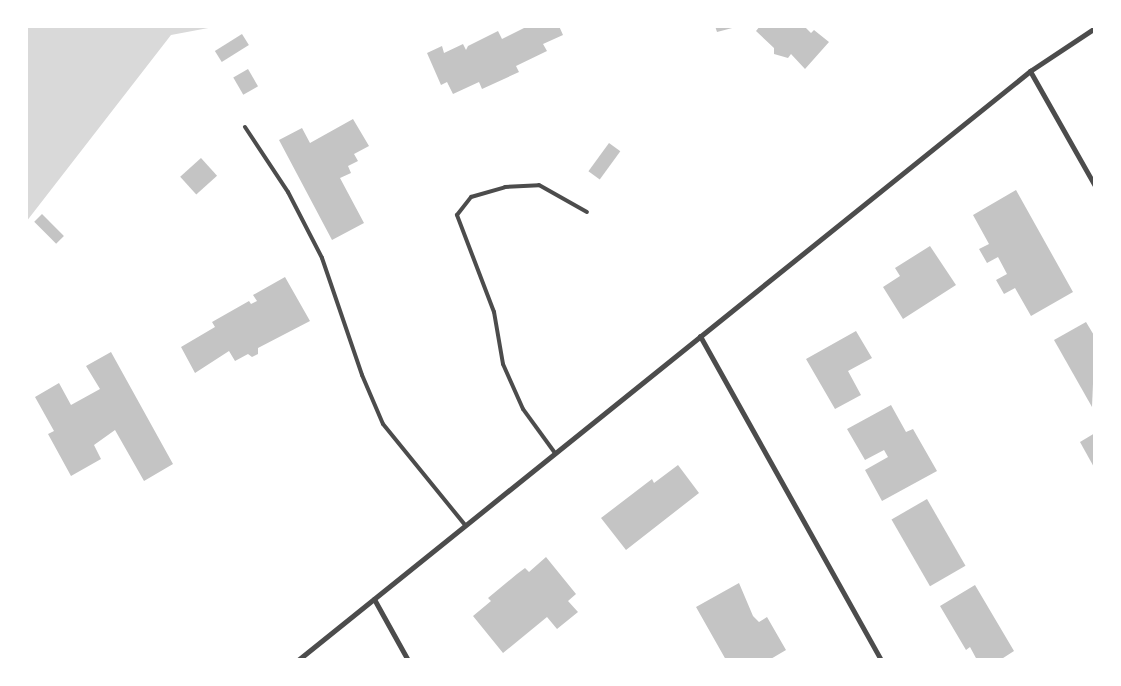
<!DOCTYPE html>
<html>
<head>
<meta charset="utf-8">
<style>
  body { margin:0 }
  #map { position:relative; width:1121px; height:686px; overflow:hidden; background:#fff; font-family:"Zilla Slab",serif }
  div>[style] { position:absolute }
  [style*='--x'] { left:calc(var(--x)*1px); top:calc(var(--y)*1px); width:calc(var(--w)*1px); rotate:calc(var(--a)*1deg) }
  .water>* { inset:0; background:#d9d9d9 }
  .building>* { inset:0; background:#c4c4c4; transform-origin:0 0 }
  .service>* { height:4px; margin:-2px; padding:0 2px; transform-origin:2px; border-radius:2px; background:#4c4c4c }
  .minor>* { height:5px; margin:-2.5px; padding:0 2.5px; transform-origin:2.5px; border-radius:2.5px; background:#4c4c4c }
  span { translate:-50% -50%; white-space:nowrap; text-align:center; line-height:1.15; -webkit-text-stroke:5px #fff; paint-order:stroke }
  .frame { position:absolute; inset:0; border:28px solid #fff; pointer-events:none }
</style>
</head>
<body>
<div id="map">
  <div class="water">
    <div style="clip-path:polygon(26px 26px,219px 26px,171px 35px,26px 222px)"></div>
  </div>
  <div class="building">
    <div style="clip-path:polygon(528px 26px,559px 26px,563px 35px,543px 44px,547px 51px,516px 66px,519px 72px,482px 89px,479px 82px,453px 94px,447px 82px,441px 85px,427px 53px,442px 46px,444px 53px,463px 44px,466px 50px,468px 46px,498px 31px,502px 39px)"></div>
    <div style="clip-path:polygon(715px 26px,736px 26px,736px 27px,717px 32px)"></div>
    <div style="clip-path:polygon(760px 26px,804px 26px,811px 33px,814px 30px,829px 42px,805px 69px,791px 54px,788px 58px,774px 54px,774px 48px,756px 31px)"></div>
    <div style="left:242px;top:34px;width:13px;height:32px;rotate:58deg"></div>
    <div style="left:248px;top:69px;width:20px;height:17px;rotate:60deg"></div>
    <div style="clip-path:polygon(353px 119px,369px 146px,354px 154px,358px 161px,348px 166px,351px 173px,340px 178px,364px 223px,332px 240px,279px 140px,302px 128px,310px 143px)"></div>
    <div style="left:609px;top:143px;width:14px;height:35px;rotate:36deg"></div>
    <div style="left:201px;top:158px;width:24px;height:28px;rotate:48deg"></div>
    <div style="clip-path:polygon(1016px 190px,1073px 292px,1031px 316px,1015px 288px,1004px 294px,996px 280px,1007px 274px,998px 257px,987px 263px,979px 249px,989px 244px,973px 215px)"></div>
    <div style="left:42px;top:214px;width:31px;height:11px;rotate:45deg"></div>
    <div style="clip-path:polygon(930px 246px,956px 285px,903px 319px,883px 287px,900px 276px,895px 268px)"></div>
    <div style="clip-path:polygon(285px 277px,310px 321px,258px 348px,258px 354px,252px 357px,248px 354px,235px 361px,229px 351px,195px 373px,181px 347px,215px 327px,212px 322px,249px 301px,251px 304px,257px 301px,253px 295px)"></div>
    <div style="clip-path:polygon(1086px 322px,1095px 337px,1092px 407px,1054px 340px)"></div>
    <div style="clip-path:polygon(856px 331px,872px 358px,848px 371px,861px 395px,835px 409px,806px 359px)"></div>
    <div style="clip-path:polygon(111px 352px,173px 464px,144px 481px,115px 430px,94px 445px,101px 459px,71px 476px,48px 434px,54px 431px,35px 397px,59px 383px,71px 405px,100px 389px,86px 366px)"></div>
    <div style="clip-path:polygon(891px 405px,906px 432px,913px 429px,937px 471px,882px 501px,865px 470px,888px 457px,884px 450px,865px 460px,847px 429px)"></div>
    <div style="clip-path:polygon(1095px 433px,1095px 469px,1080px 442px)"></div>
    <div style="clip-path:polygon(678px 465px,699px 493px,626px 550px,601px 518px,652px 479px,654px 483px)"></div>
    <div style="left:927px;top:499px;width:77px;height:41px;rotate:60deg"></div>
    <div style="clip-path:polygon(546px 557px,576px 594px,568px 601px,578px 612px,557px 629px,547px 617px,503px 653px,473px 616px,491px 601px,488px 598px,517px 574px,525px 568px,529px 572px)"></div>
    <div style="clip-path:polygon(739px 583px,753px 616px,759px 622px,767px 617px,786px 650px,769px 660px,726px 660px,696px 607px)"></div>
    <div style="clip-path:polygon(975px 585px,1014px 651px,1000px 660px,977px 660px,970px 647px,966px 650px,940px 606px)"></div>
  </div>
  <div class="service">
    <div style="--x:245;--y:127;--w:78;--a:56.5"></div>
    <div style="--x:288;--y:192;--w:74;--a:62.7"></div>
    <div style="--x:322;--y:258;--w:124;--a:71.1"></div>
    <div style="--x:362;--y:375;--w:53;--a:66.8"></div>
    <div style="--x:383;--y:424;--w:130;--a:50.9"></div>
    <div style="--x:555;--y:453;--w:54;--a:-126"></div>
    <div style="--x:523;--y:409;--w:49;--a:-114"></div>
    <div style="--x:503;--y:364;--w:53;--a:-99.8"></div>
    <div style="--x:494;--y:312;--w:104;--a:-110.9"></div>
    <div style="--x:457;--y:215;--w:23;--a:-52"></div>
    <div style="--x:471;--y:197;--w:35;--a:-16"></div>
    <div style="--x:505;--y:187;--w:34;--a:-3"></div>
    <div style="--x:539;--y:185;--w:55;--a:29.4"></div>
  </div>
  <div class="minor">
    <div style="--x:1030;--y:71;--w:132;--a:60.5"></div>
    <div style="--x:700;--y:336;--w:371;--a:60.8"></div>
    <div style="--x:374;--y:599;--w:70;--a:60.9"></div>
    <div style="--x:298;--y:660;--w:940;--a:-38.82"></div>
    <div style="--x:1030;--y:71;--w:78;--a:-33.5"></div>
  </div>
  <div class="frame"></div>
</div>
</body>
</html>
